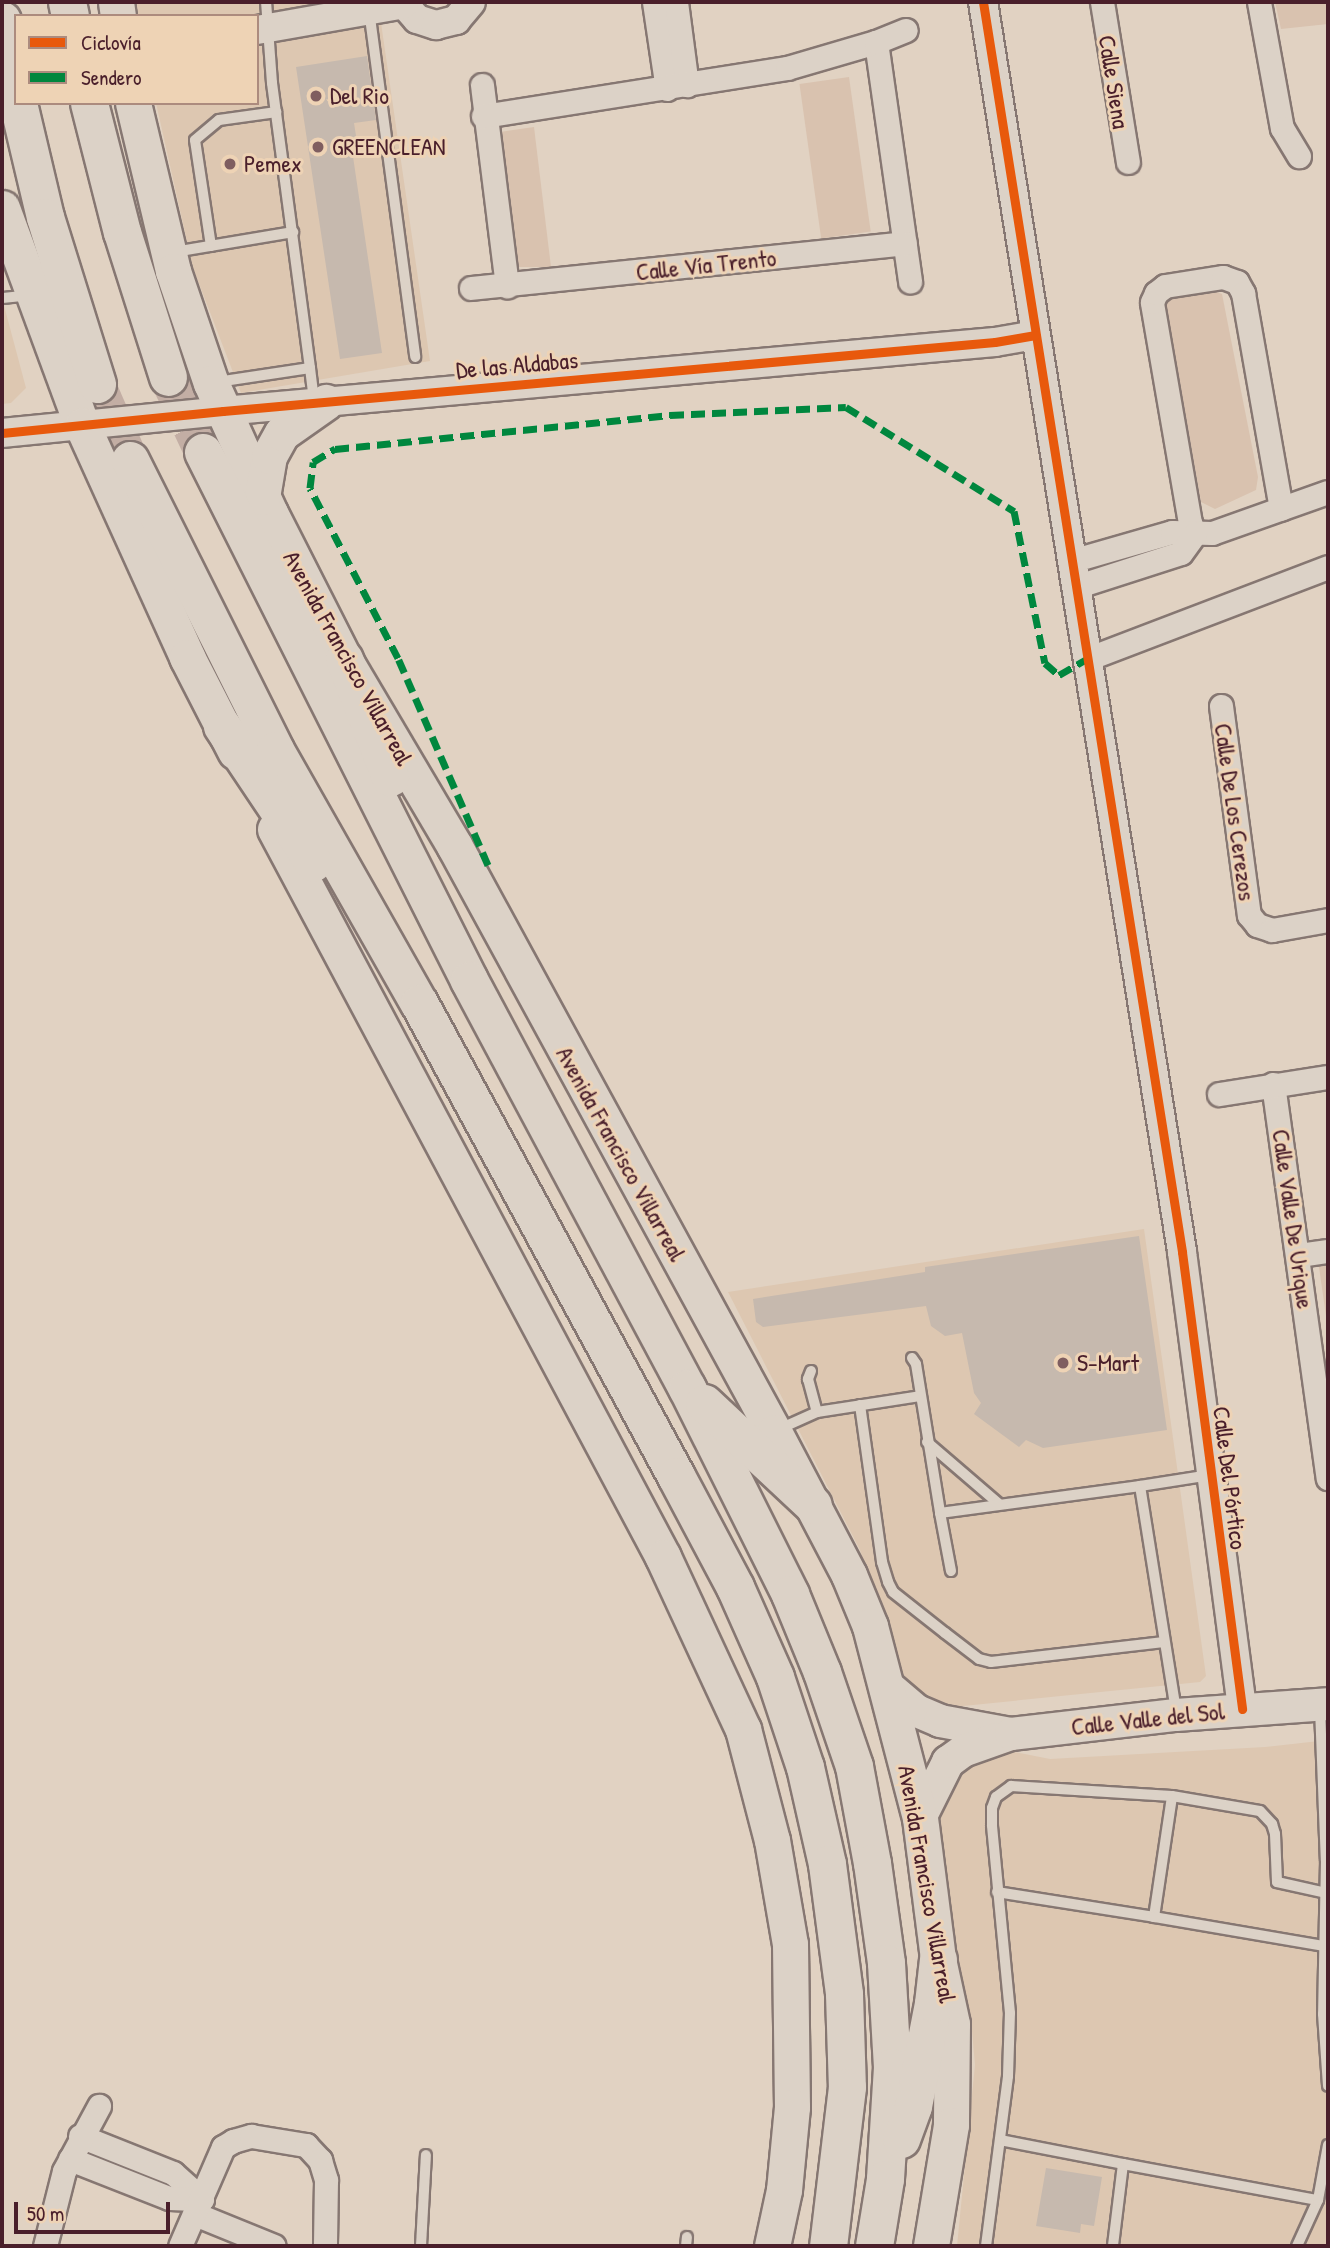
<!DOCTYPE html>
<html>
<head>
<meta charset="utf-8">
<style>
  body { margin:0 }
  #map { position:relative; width:1330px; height:2248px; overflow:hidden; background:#e1d2c2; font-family:"Patrick Hand",sans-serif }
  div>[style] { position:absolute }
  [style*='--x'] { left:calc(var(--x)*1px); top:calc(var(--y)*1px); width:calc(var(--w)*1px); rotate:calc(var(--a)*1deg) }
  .built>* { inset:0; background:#ddc7b1 }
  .green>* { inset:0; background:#d9c2af; transform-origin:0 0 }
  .building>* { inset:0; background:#c6b9ae }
  .trunk-tunnel>* { height:37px; margin-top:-18.5px; transform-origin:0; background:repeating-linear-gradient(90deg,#c3aea4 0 37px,transparent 0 55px) }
  .roads { filter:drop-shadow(2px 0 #867772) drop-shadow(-2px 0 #867772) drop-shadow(0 2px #867772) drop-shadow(0 -2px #867772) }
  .service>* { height:10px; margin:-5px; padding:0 5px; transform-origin:5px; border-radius:5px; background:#dcd2c7 }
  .minor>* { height:23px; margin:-11.5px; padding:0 11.5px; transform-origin:11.5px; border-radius:11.5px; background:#dcd2c7 }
  .tertiary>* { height:28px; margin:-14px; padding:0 14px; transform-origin:14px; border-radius:14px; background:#dcd2c7 }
  .secondary>* { height:32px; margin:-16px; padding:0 16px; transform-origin:16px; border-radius:16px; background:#dcd2c7 }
  .primary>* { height:35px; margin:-17.5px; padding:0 17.5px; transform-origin:17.5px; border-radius:17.5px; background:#dcd2c7 }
  .trunk>* { height:37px; margin:-18.5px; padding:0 18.5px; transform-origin:18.5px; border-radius:18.5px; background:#dcd2c7 }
  .quiet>* { height:7px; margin-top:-3.5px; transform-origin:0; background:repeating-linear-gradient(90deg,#00873e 0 14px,transparent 0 21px) }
  .cycleway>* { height:9px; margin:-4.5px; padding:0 4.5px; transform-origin:4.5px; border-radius:4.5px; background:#e8590c }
  .dots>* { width:19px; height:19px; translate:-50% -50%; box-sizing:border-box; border:4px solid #eed3b5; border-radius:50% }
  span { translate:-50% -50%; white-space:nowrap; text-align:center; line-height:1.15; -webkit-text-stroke:6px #eed3b5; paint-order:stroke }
  .street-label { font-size:24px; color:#4a1f2b }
  .poi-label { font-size:24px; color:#4a1f2b }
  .left { translate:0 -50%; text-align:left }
  .frame { position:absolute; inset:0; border:4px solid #4a1f2b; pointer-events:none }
  .legend { position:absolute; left:14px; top:14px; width:245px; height:91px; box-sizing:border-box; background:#eed3b5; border:2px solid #ac8b7e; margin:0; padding:9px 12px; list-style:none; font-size:21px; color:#4a1f2b }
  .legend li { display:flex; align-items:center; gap:14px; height:35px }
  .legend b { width:35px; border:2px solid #ac8b7e }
  .scale { position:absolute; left:14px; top:2202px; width:156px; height:32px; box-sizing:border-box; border:4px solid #4a1f2b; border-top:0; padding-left:9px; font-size:21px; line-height:24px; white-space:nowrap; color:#4a1f2b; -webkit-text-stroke:5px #eed3b5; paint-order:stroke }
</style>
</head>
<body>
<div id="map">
  <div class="built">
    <div style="clip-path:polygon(136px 2px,378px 2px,430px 361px,241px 393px,193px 268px,156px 103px,257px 103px,257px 16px,138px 16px)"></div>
    <div style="clip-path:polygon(2px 298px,26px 388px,11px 403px,2px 404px)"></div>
    <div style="clip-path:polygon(1144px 1229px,1206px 1676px,1200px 1682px,953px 1707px,905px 1686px,860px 1550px,728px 1292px)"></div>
    <div style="clip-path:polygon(1328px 1740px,1328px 2246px,957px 2246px,975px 2065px,972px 2031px,954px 1977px,936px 1813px,958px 1770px,979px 1757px,1009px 1751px,1050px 1759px,1265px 1747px)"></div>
  </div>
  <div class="green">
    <div style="clip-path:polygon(1275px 2px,1328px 2px,1328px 24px,1281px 29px)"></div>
    <div style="left:849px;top:77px;width:156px;height:50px;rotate:82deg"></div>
    <div style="clip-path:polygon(534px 127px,551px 267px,509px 267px,487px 134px)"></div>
    <div style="clip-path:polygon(1211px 290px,1222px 294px,1258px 477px,1256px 490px,1215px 509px,1201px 502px,1166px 304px,1174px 296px)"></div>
    <div style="clip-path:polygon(1328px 1258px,1328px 1330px,1318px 1260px)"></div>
  </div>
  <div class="building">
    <div style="clip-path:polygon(367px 56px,376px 120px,354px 123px,357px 142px,351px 143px,382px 353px,340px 359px,296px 67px)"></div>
    <div style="clip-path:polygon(1139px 1236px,1167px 1430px,1043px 1448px,1026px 1440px,1019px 1447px,974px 1414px,981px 1403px,974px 1393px,962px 1333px,945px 1336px,931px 1326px,926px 1306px,763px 1327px,756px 1322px,753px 1299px,925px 1272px,925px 1267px)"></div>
    <div style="clip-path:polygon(1046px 2168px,1102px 2177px,1094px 2226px,1081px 2224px,1080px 2233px,1036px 2226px)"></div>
  </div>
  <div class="trunk-tunnel">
    <div style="--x:168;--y:377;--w:83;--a:65"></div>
    <div style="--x:97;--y:384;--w:83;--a:66.5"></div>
  </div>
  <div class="roads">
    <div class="service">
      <div style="--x:369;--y:10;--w:350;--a:82.4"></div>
      <div style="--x:211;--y:246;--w:107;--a:-98.6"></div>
      <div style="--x:195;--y:140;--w:31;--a:-40"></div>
      <div style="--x:219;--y:120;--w:58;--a:-8"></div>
      <div style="--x:174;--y:252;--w:121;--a:-9.5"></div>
      <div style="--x:2;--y:298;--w:27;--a:-6"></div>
      <div style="--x:310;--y:368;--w:32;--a:83"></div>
      <div style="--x:217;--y:382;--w:94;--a:-8.6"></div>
      <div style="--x:310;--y:368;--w:288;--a:-97.6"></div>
      <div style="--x:272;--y:83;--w:81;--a:-94.2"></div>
      <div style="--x:912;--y:1358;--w:7;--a:56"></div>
      <div style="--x:916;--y:1364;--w:151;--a:80.8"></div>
      <div style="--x:811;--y:1371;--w:9;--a:111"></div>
      <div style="--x:808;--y:1379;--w:34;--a:75"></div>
      <div style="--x:860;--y:1405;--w:159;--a:82"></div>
      <div style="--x:882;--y:1562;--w:21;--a:73"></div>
      <div style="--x:888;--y:1582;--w:11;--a:63"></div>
      <div style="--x:893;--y:1592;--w:66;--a:38.3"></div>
      <div style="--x:945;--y:1633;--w:43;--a:37.4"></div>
      <div style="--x:979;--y:1659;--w:12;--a:14"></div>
      <div style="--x:991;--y:1662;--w:174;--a:-6.6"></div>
      <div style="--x:777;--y:1430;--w:44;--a:-24.2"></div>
      <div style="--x:817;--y:1412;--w:104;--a:-8.8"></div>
      <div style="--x:927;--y:1442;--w:94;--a:40.7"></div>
      <div style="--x:1140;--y:1486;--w:71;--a:-8.9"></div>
      <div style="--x:951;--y:1571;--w:59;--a:-100.7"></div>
      <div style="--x:940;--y:1513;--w:202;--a:-7.7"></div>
      <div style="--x:1140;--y:1486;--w:229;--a:80.9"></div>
      <div style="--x:1320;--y:1708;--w:153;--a:87.8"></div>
      <div style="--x:1326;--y:1861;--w:153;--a:91.1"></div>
      <div style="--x:1323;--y:2014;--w:72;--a:86"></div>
      <div style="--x:997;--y:1892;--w:159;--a:9"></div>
      <div style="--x:1154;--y:1917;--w:122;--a:-81.5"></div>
      <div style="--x:1154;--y:1917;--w:171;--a:9.7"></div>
      <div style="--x:1000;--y:2140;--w:125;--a:11"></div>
      <div style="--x:1123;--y:2164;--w:83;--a:97"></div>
      <div style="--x:1123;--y:2164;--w:198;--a:10.5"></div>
      <div style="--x:421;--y:2246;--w:91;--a:-86.9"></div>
      <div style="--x:686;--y:2246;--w:9;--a:-84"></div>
      <div style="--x:986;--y:2246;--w:171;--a:-82.6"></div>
      <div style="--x:1008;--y:2076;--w:63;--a:-88.2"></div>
      <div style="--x:1010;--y:2013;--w:189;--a:-95.5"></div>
      <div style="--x:992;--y:1825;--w:17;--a:-90"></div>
      <div style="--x:992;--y:1808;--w:12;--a:-70"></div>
      <div style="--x:996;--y:1797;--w:19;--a:-36"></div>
      <div style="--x:1011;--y:1786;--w:161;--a:3.6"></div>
      <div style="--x:1172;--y:1796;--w:89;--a:9.7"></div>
      <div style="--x:1260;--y:1811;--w:18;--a:47"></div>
      <div style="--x:1272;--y:1824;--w:10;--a:73"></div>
      <div style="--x:1275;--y:1834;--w:48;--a:87.6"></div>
      <div style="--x:1277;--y:1882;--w:50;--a:12.7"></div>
      <div style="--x:1297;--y:2246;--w:51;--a:-65.5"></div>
      <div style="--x:1318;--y:2200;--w:56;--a:-79.7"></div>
    </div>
    <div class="minor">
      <div style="--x:654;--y:2;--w:88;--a:81.5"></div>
      <div style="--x:676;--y:2;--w:84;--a:82.5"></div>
      <div style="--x:1102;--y:2;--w:162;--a:80.8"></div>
      <div style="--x:1259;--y:2;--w:128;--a:79.7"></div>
      <div style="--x:1282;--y:128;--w:33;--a:59"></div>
      <div style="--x:876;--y:42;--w:242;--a:81.9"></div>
      <div style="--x:482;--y:85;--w:203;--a:82.9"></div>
      <div style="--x:483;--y:116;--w:308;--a:-9"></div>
      <div style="--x:787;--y:68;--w:93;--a:-16.3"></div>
      <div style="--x:876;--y:42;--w:32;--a:-22"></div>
      <div style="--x:471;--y:288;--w:436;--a:-5.9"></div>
      <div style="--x:1195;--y:534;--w:12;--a:-114"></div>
      <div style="--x:1190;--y:523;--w:224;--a:-99.8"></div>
      <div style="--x:1152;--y:302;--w:10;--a:-66"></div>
      <div style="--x:1156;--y:293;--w:11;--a:-38"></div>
      <div style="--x:1165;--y:286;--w:59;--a:-8.8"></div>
      <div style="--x:1223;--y:277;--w:15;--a:20"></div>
      <div style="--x:1237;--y:282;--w:13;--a:61"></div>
      <div style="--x:1243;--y:293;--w:219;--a:80"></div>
      <div style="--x:1071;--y:561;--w:105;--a:-16"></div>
      <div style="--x:1172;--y:532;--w:40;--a:1.4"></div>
      <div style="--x:1212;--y:533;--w:123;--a:-19.5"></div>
      <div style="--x:1075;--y:587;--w:111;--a:-17.8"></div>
      <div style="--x:1181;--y:553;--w:24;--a:-54"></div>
      <div style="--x:1087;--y:659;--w:258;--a:-20.9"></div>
      <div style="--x:1221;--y:706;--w:211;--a:82.4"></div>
      <div style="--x:1249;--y:915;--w:13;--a:51"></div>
      <div style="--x:1257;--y:925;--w:16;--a:18"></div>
      <div style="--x:1272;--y:930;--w:57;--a:-10.1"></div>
      <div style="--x:1273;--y:1084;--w:398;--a:82.1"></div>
      <div style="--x:1219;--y:1094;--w:110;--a:-8.9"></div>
      <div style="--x:1299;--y:1255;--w:29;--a:-8"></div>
      <div style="--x:80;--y:2136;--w:100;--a:21.7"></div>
      <div style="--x:173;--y:2173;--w:39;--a:42"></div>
      <div style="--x:70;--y:2159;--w:106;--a:21.5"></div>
      <div style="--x:169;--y:2198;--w:33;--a:2"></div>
      <div style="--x:195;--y:2214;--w:85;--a:22.1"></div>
      <div style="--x:45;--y:2246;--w:77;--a:-75.8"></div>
      <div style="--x:64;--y:2171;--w:74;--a:-61.7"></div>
      <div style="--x:180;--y:2246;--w:108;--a:-66.5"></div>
      <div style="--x:223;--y:2147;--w:12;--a:-31"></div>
      <div style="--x:233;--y:2141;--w:19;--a:-16"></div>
      <div style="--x:251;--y:2136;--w:56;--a:9.3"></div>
      <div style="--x:306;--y:2145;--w:21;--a:47"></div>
      <div style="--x:320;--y:2160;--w:21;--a:73"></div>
      <div style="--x:326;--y:2180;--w:66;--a:90.9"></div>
    </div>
    <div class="tertiary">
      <div style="--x:983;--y:2;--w:1266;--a:80.95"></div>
      <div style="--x:1182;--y:1252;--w:461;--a:82.5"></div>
      <div style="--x:404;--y:4;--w:20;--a:49"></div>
      <div style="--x:417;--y:19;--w:20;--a:18"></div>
      <div style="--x:436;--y:25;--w:21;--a:-14"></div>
      <div style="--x:456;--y:20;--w:23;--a:-50"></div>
      <div style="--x:257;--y:30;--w:149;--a:-10"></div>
      <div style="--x:2;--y:433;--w:222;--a:-5.7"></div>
      <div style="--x:223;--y:411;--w:775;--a:-5.11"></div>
      <div style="--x:995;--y:342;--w:41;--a:-9.9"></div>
    </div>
    <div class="secondary">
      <div style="--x:885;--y:1684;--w:42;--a:40.2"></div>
      <div style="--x:917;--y:1711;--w:25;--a:23"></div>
      <div style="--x:940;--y:1721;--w:72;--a:10.4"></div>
      <div style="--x:920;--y:1818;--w:63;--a:-63.4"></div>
      <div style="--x:948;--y:1762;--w:19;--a:-36"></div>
      <div style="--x:963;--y:1751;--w:51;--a:-19.5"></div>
      <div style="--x:1011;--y:1734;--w:166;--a:-6.6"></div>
      <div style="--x:1176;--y:1715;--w:152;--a:-4.1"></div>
    </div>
    <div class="primary">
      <div style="--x:116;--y:2;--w:14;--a:82"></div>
      <div style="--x:133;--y:103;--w:173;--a:76.6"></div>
      <div style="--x:173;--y:271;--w:118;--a:71.3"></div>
      <div style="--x:211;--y:383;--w:143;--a:65.6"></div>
      <div style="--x:270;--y:513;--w:164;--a:63.1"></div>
      <div style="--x:344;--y:659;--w:216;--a:59.4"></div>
      <div style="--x:454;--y:845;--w:669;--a:61.4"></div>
      <div style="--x:774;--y:1432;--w:161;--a:62.3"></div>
      <div style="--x:849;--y:1575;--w:55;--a:67.6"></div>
      <div style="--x:870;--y:1626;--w:198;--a:75.4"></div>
      <div style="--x:920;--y:1818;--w:142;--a:82.7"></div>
      <div style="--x:938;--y:1959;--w:66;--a:77.8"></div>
      <div style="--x:952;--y:2024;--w:101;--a:90.6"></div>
      <div style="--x:951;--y:2125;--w:123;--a:99.4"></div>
      <div style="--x:2;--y:208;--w:231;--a:69.8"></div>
      <div style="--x:82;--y:425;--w:255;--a:65.6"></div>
      <div style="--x:187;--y:657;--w:106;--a:62.9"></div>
      <div style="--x:262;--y:497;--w:42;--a:-80.3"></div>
      <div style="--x:269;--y:456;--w:26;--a:-61"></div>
      <div style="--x:282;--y:433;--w:54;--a:-35.2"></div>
      <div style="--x:275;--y:829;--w:825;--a:61.94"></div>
      <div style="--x:663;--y:1557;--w:190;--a:65.1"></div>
      <div style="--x:743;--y:1729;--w:115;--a:75.4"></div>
      <div style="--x:772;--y:1840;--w:106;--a:80.2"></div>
      <div style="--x:790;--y:1944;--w:163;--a:89.3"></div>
      <div style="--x:792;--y:2107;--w:83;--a:95.5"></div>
      <div style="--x:784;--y:2190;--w:57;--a:102.1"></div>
    </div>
    <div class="trunk">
      <div style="--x:67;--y:2;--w:14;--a:78"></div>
      <div style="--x:2;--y:20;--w:76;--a:79.4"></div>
      <div style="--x:18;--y:103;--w:117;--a:76.7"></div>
      <div style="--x:45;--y:217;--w:175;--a:72.7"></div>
      <div style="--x:89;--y:103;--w:133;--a:75.7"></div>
      <div style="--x:122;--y:232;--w:152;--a:72.4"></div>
      <div style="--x:203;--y:452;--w:591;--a:63.26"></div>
      <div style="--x:469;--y:980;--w:463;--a:61.9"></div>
      <div style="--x:687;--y:1388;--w:230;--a:63.4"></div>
      <div style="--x:790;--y:1594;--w:84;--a:67.7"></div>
      <div style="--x:822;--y:1672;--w:99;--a:71.2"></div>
      <div style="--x:854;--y:1766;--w:99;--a:79.5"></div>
      <div style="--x:872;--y:1863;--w:101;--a:82"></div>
      <div style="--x:886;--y:1963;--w:104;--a:86.7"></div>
      <div style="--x:892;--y:2067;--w:112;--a:93.6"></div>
      <div style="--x:885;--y:2179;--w:68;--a:99.3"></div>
      <div style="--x:130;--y:460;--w:324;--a:63.4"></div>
      <div style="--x:275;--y:750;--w:291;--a:60.4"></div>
      <div style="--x:419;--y:1003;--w:538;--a:61.48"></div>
      <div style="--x:676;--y:1476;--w:126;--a:62"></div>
      <div style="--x:735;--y:1587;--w:98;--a:66"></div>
      <div style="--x:775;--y:1677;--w:95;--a:71.6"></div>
      <div style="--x:805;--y:1767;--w:99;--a:77.2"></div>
      <div style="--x:827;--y:1864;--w:131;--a:82.5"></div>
      <div style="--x:844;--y:1994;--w:93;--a:88.2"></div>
      <div style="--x:847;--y:2087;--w:160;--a:96.8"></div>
      <div style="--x:344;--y:659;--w:127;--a:68.7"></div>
      <div style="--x:222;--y:726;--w:164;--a:56.2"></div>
      <div style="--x:704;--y:1403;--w:149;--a:43.1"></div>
      <div style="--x:901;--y:2139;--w:35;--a:-70"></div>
      <div style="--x:913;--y:2106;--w:105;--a:-79"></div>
      <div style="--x:933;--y:2003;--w:44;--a:-83.5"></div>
    </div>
  </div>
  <div class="quiet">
    <div style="--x:488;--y:865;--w:226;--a:-113.5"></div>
    <div style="--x:398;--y:658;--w:191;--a:-117.4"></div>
    <div style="--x:310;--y:488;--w:26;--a:-83"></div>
    <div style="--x:313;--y:462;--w:26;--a:-31"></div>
    <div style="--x:335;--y:449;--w:337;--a:-5.8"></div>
    <div style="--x:670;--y:415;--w:176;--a:-2.6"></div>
    <div style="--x:846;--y:407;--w:198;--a:31.8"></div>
    <div style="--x:1014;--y:511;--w:155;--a:78.5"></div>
    <div style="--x:1045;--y:663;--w:18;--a:41"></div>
    <div style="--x:1059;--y:675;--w:32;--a:-30"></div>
  </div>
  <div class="cycleway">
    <div style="--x:983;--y:2;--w:1266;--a:80.95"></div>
    <div style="--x:1182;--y:1252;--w:461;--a:82.5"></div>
    <div style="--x:2;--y:433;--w:222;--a:-5.7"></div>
    <div style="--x:223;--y:411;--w:775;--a:-5.11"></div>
    <div style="--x:995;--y:342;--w:41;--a:-9.9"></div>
  </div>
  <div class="dots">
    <div style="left:316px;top:96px;background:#7f5e60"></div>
    <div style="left:318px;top:147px;background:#7f5e60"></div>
    <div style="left:230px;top:164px;background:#7f5e60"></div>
    <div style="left:1063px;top:1363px;background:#7f5e60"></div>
  </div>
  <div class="street-label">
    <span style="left:1114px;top:82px;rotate:81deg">Calle Siena</span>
    <span style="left:706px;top:265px;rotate:-6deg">Calle Vía Trento</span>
    <span style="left:517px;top:365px;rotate:-5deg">De las Aldabas</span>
    <span style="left:348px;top:658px;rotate:61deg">Avenida Francisco Villarreal</span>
    <span style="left:1235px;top:812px;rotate:82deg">Calle De Los Cerezos</span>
    <span style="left:621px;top:1154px;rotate:61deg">Avenida Francisco Villarreal</span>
    <span style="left:1293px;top:1219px;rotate:82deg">Calle Valle De Urique</span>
    <span style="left:1230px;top:1478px;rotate:83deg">Calle Del Pórtico</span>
    <span style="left:1148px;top:1719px;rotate:-6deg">Calle Valle del Sol</span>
    <span style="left:927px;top:1884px;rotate:80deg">Avenida Francisco Villarreal</span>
  </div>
  <div class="poi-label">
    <span class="left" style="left:330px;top:96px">Del Rio</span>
    <span class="left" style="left:332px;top:147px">GREENCLEAN</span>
    <span class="left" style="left:244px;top:164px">Pemex</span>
    <span class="left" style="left:1077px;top:1363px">S-Mart</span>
  </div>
  <div class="frame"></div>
  <ul class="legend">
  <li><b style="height:9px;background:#e8590c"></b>Ciclovía</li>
  <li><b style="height:9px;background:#00873e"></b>Sendero</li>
  </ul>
  <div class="scale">50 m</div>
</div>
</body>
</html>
